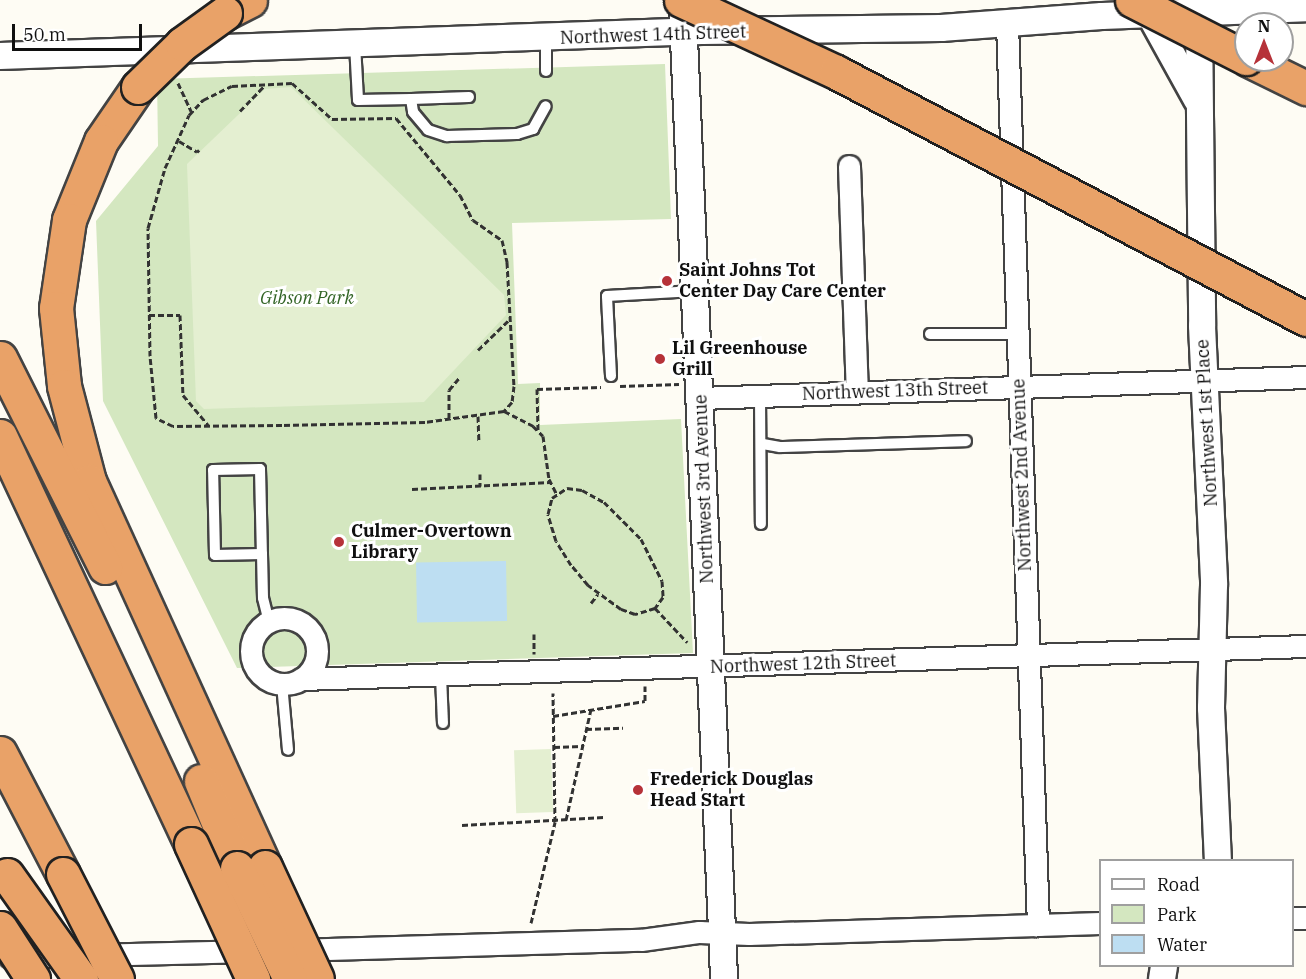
<!DOCTYPE html>
<html>
<head>
<meta charset="utf-8">
<style>
  body { margin:0 }
  #map { position:relative; width:1306px; height:979px; overflow:hidden; background:#fefcf4; font-family:"IBM Plex Serif",serif }
  div>[style] { position:absolute }
  [style*='--x'] { left:calc(var(--x)*1px); top:calc(var(--y)*1px); width:calc(var(--w)*1px); rotate:calc(var(--a)*1deg) }
  .green>* { inset:0; background:#d4e7c0 }
  .pitch>* { inset:0; background:#e4efd1; transform-origin:0 0 }
  .water>* { inset:0; background:#bddef2; transform-origin:0 0 }
  .path>* { height:3px; margin-top:-1.5px; transform-origin:0; background:repeating-linear-gradient(90deg,#323232 0 6px,transparent 0 9px) }
  .roads { filter:drop-shadow(2px 0 #434343) drop-shadow(-2px 0 #434343) drop-shadow(0 2px #434343) drop-shadow(0 -2px #434343) }
  .service>* { height:10px; margin:-5px; padding:0 5px; transform-origin:5px; border-radius:5px; background:#fff }
  .minor>* { height:21px; margin:-10.5px; padding:0 10.5px; transform-origin:10.5px; border-radius:10.5px; background:#fff }
  .minor>.ring { margin:-10.5px; padding:0; box-sizing:content-box; background:none; border:21px solid #fff; border-radius:50% }
  .tertiary>* { height:26px; margin:-13px; padding:0 13px; transform-origin:13px; border-radius:13px; background:#fff }
  .motorway>* { height:33px; margin:-16.5px; padding:0 16.5px; transform-origin:16.5px; border-radius:16.5px; background:#e9a268 }
  .bridges { filter:drop-shadow(2px 0 #212121) drop-shadow(-2px 0 #212121) drop-shadow(0 2px #212121) drop-shadow(0 -2px #212121) }
  .motorway-bridge>* { height:33px; margin:-16.5px; padding:0 16.5px; transform-origin:16.5px; border-radius:16.5px; background:#e9a268 }
  .dots>* { width:16px; height:16px; translate:-50% -50%; box-sizing:border-box; border:3px solid #fff; border-radius:50% }
  span { translate:-50% -50%; white-space:nowrap; text-align:center; line-height:1.15; -webkit-text-stroke:6px #fff; paint-order:stroke }
  .street-label { font-size:18px; color:#101010 }
  .poi-label { font-size:18px; color:#101010; font-weight:700 }
  .left { translate:0 -50%; text-align:left }
  .park-label { font-size:18px; color:#326425; font-style:italic }
  .legend { position:absolute; left:1099px; top:859px; width:195px; height:108px; box-sizing:border-box; background:#fff; border:2px solid #9f9f9f; margin:0; padding:8px 10px; list-style:none; font-size:18px; color:#101010 }
  .legend li { display:flex; align-items:center; gap:12px; height:30px }
  .legend b { width:30px; border:2px solid #9f9f9f }
  .north { position:absolute; left:1234px; top:12px; width:60px; height:60px; box-sizing:border-box; background:#fff; border:2px solid #9f9f9f; border-radius:50%; rotate:0deg; font-size:16px; font-weight:700; line-height:24px; text-align:center; color:#101010 }
  .north::after { content:''; display:block; margin:auto; width:21px; height:27px; background:#b63239; clip-path:polygon(50% 0,100% 100%,50% 72%,0 100%) }
  .scale { position:absolute; left:12px; top:24px; width:130px; height:27px; box-sizing:border-box; border:3px solid #101010; border-top:0; padding-left:8px; font-size:18px; line-height:21px; white-space:nowrap; color:#101010; -webkit-text-stroke:4px #fff; paint-order:stroke }
</style>
</head>
<body>
<div id="map">
  <div class="green">
    <div style="clip-path:polygon(665px 64px,671px 219px,512px 223px,518px 384px,540px 383px,540px 425px,681px 419px,693px 653px,237px 668px,103px 401px,96px 221px,158px 146px,157px 79px)"></div>
  </div>
  <div class="pitch">
    <div style="clip-path:polygon(291px 87px,504px 295px,506px 315px,424px 402px,204px 409px,196px 401px,187px 164px,265px 89px)"></div>
    <div style="left:551px;top:749px;width:63px;height:37px;rotate:88deg"></div>
  </div>
  <div class="water">
    <div style="left:506px;top:561px;width:60px;height:90px;rotate:89deg"></div>
  </div>
  <div class="path">
    <div style="--x:178;--y:83;--w:31;--a:65"></div>
    <div style="--x:292;--y:83;--w:54;--a:42"></div>
    <div style="--x:332;--y:119;--w:64;--a:-0.9"></div>
    <div style="--x:396;--y:118;--w:100;--a:50.3"></div>
    <div style="--x:460;--y:195;--w:28;--a:63"></div>
    <div style="--x:473;--y:220;--w:35;--a:35"></div>
    <div style="--x:502;--y:240;--w:23;--a:77"></div>
    <div style="--x:507;--y:262;--w:124;--a:86.8"></div>
    <div style="--x:514;--y:386;--w:16;--a:97"></div>
    <div style="--x:512;--y:402;--w:12;--a:132"></div>
    <div style="--x:504;--y:411;--w:80;--a:172.1"></div>
    <div style="--x:425;--y:422;--w:143;--a:178.8"></div>
    <div style="--x:282;--y:425;--w:109;--a:179.5"></div>
    <div style="--x:173;--y:426;--w:19;--a:-155"></div>
    <div style="--x:156;--y:418;--w:62;--a:-95.5"></div>
    <div style="--x:150;--y:356;--w:128;--a:-90.9"></div>
    <div style="--x:148;--y:228;--w:62;--a:-74.2"></div>
    <div style="--x:165;--y:168;--w:58;--a:-65.6"></div>
    <div style="--x:189;--y:115;--w:21;--a:-47"></div>
    <div style="--x:203;--y:100;--w:32;--a:-26"></div>
    <div style="--x:232;--y:86;--w:60;--a:-2.9"></div>
    <div style="--x:240;--y:111;--w:35;--a:-46"></div>
    <div style="--x:179;--y:141;--w:21;--a:31"></div>
    <div style="--x:197;--y:152;--w:3;--a:-45"></div>
    <div style="--x:149;--y:315;--w:31;--a:0"></div>
    <div style="--x:180;--y:315;--w:80;--a:87.9"></div>
    <div style="--x:183;--y:395;--w:39;--a:50"></div>
    <div style="--x:478;--y:350;--w:45;--a:-44.1"></div>
    <div style="--x:620;--y:386;--w:59;--a:-1.9"></div>
    <div style="--x:504;--y:411;--w:33;--a:27"></div>
    <div style="--x:533;--y:426;--w:14;--a:45"></div>
    <div style="--x:543;--y:436;--w:43;--a:82.1"></div>
    <div style="--x:549;--y:479;--w:16;--a:63"></div>
    <div style="--x:478;--y:416;--w:25;--a:88"></div>
    <div style="--x:449;--y:418;--w:28;--a:-90"></div>
    <div style="--x:449;--y:390;--w:16;--a:-50"></div>
    <div style="--x:538;--y:430;--w:41;--a:-91.4"></div>
    <div style="--x:537;--y:389;--w:64;--a:-1.8"></div>
    <div style="--x:480;--y:474;--w:12;--a:90"></div>
    <div style="--x:567;--y:488;--w:15;--a:8"></div>
    <div style="--x:582;--y:490;--w:25;--a:29"></div>
    <div style="--x:604;--y:502;--w:52;--a:45"></div>
    <div style="--x:641;--y:539;--w:47;--a:63.4"></div>
    <div style="--x:662;--y:581;--w:16;--a:86"></div>
    <div style="--x:663;--y:597;--w:14;--a:126"></div>
    <div style="--x:655;--y:608;--w:21;--a:163"></div>
    <div style="--x:635;--y:614;--w:15;--a:-160"></div>
    <div style="--x:621;--y:609;--w:41;--a:-144"></div>
    <div style="--x:588;--y:585;--w:26;--a:-130"></div>
    <div style="--x:571;--y:565;--w:28;--a:-122"></div>
    <div style="--x:556;--y:541;--w:28;--a:-107"></div>
    <div style="--x:548;--y:514;--w:16;--a:-76"></div>
    <div style="--x:552;--y:498;--w:18;--a:-34"></div>
    <div style="--x:412;--y:489;--w:138;--a:-2.9"></div>
    <div style="--x:591;--y:603;--w:11;--a:-52"></div>
    <div style="--x:655;--y:608;--w:47;--a:46.7"></div>
    <div style="--x:534;--y:634;--w:20;--a:90"></div>
    <div style="--x:553;--y:716;--w:93;--a:-9.3"></div>
    <div style="--x:645;--y:701;--w:15;--a:-90"></div>
    <div style="--x:586;--y:729;--w:37;--a:-2"></div>
    <div style="--x:554;--y:747;--w:28;--a:-2"></div>
    <div style="--x:566;--y:820;--w:114;--a:-77.3"></div>
    <div style="--x:462;--y:825;--w:142;--a:-3.2"></div>
    <div style="--x:531;--y:923;--w:104;--a:-76.6"></div>
    <div style="--x:555;--y:822;--w:129;--a:-90.9"></div>
  </div>
  <div class="roads">
    <div class="service">
      <div style="--x:355;--y:44;--w:56;--a:86.9"></div>
      <div style="--x:358;--y:100;--w:53;--a:-1.1"></div>
      <div style="--x:411;--y:99;--w:13;--a:81"></div>
      <div style="--x:413;--y:112;--w:23;--a:50"></div>
      <div style="--x:428;--y:130;--w:20;--a:18"></div>
      <div style="--x:447;--y:136;--w:70;--a:-1.6"></div>
      <div style="--x:517;--y:134;--w:17;--a:-17"></div>
      <div style="--x:533;--y:129;--w:26;--a:-61"></div>
      <div style="--x:546;--y:71;--w:32;--a:-90"></div>
      <div style="--x:411;--y:99;--w:58;--a:-2"></div>
      <div style="--x:930;--y:334;--w:88;--a:0"></div>
      <div style="--x:611;--y:376;--w:80;--a:-92.9"></div>
      <div style="--x:607;--y:296;--w:88;--a:-3.3"></div>
      <div style="--x:760;--y:396;--w:128;--a:89.6"></div>
      <div style="--x:763;--y:444;--w:17;--a:10"></div>
      <div style="--x:780;--y:447;--w:186;--a:-1.8"></div>
      <div style="--x:262;--y:554;--w:47;--a:178.8"></div>
      <div style="--x:215;--y:555;--w:85;--a:-91.3"></div>
      <div style="--x:213;--y:470;--w:47;--a:-1.2"></div>
      <div style="--x:260;--y:469;--w:85;--a:88.7"></div>
      <div style="--x:262;--y:554;--w:44;--a:88.7"></div>
      <div style="--x:263;--y:598;--w:25;--a:76"></div>
      <div style="--x:441;--y:676;--w:47;--a:87.6"></div>
      <div style="--x:282;--y:684;--w:66;--a:84.8"></div>
    </div>
    <div class="minor">
      <div style="--x:1007;--y:24;--w:902;--a:88.03"></div>
      <div style="--x:849;--y:166;--w:226;--a:88"></div>
      <div style="--x:700;--y:398;--w:606;--a:-1.98"></div>
      <div class="ring" style="left:251px;top:618px;width:45px;height:45px"></div>
      <div style="--x:301;--y:679;--w:1006;--a:-1.88"></div>
      <div style="--x:1292;--y:918;--w:14;--a:0"></div>
      <div style="--x:294;--y:950;--w:347;--a:-1.7"></div>
      <div style="--x:641;--y:940;--w:59;--a:-7.9"></div>
      <div style="--x:699;--y:932;--w:50;--a:2.3"></div>
      <div style="--x:749;--y:934;--w:351;--a:-1.8"></div>
      <div style="--x:10;--y:957;--w:241;--a:-1.4"></div>
    </div>
    <div class="tertiary">
      <div style="--x:1145;--y:6;--w:107;--a:61"></div>
      <div style="--x:683;--y:15;--w:965;--a:87.56"></div>
      <div style="--x:1199;--y:19;--w:307;--a:89.4"></div>
      <div style="--x:1202;--y:326;--w:259;--a:87.3"></div>
      <div style="--x:1214;--y:585;--w:123;--a:91.4"></div>
      <div style="--x:1211;--y:708;--w:152;--a:87.4"></div>
      <div style="--x:0;--y:56;--w:702;--a:-2.04"></div>
      <div style="--x:702;--y:31;--w:239;--a:-0.7"></div>
      <div style="--x:941;--y:28;--w:161;--a:-4.3"></div>
      <div style="--x:1102;--y:16;--w:204;--a:-2.2"></div>
      <div style="--x:1162;--y:979;--w:13;--a:-81"></div>
    </div>
    <div class="motorway">
      <div style="--x:225;--y:13;--w:28;--a:-27"></div>
      <div style="--x:1249;--y:60;--w:64;--a:26.2"></div>
      <div style="--x:138;--y:87;--w:65;--a:124.4"></div>
      <div style="--x:101;--y:141;--w:85;--a:112.1"></div>
      <div style="--x:69;--y:220;--w:89;--a:98.4"></div>
      <div style="--x:56;--y:308;--w:78;--a:84.1"></div>
      <div style="--x:64;--y:386;--w:98;--a:75.3"></div>
      <div style="--x:89;--y:481;--w:424;--a:65.5"></div>
      <div style="--x:0;--y:358;--w:234;--a:63.3"></div>
      <div style="--x:0;--y:436;--w:450;--a:64.9"></div>
      <div style="--x:0;--y:753;--w:136;--a:62.5"></div>
      <div style="--x:201;--y:781;--w:94;--a:67.5"></div>
    </div>
  </div>
  <div class="bridges">
    <div class="motorway-bridge">
      <div style="--x:681;--y:0;--w:171;--a:24.9"></div>
      <div style="--x:836;--y:72;--w:531;--a:27.72"></div>
      <div style="--x:1132;--y:0;--w:128;--a:27"></div>
      <div style="--x:138;--y:87;--w:62;--a:-44.3"></div>
      <div style="--x:182;--y:44;--w:53;--a:-35.8"></div>
      <div style="--x:191;--y:844;--w:149;--a:65.3"></div>
      <div style="--x:265;--y:867;--w:123;--a:65.1"></div>
      <div style="--x:237;--y:868;--w:123;--a:64.5"></div>
      <div style="--x:63;--y:874;--w:118;--a:62.8"></div>
      <div style="--x:7;--y:875;--w:128;--a:54.6"></div>
      <div style="--x:0;--y:928;--w:61;--a:57.1"></div>
    </div>
  </div>
  <div class="dots">
    <div style="left:667px;top:281px;background:#b63239"></div>
    <div style="left:660px;top:359px;background:#b63239"></div>
    <div style="left:339px;top:542px;background:#b63239"></div>
    <div style="left:638px;top:790px;background:#b63239"></div>
  </div>
  <div class="street-label">
    <span style="left:653px;top:35px;rotate:-2deg">Northwest 14th Street</span>
    <span style="left:895px;top:391px;rotate:-2deg">Northwest 13th Street</span>
    <span style="left:1207px;top:423px;rotate:-93deg">Northwest 1st Place</span>
    <span style="left:1022px;top:475px;rotate:-92deg">Northwest 2nd Avenue</span>
    <span style="left:704px;top:489px;rotate:-92deg">Northwest 3rd Avenue</span>
    <span style="left:803px;top:664px;rotate:-2deg">Northwest 12th Street</span>
  </div>
  <div class="poi-label">
    <span class="left" style="left:679px;top:281px">Saint Johns Tot<br>Center Day Care Center</span>
    <span class="left" style="left:672px;top:359px">Lil Greenhouse<br>Grill</span>
    <span class="left" style="left:351px;top:542px">Culmer-Overtown<br>Library</span>
    <span class="left" style="left:650px;top:790px">Frederick Douglas<br>Head Start</span>
  </div>
  <div class="park-label">
    <span style="left:307px;top:298px">Gibson Park</span>
  </div>
  <ul class="legend">
  <li><b style="height:8px;background:#fff"></b>Road</li>
  <li><b style="height:16px;background:#d4e7c0"></b>Park</li>
  <li><b style="height:16px;background:#bddef2"></b>Water</li>
  </ul>
  <div class="north">N</div>
  <div class="scale">50 m</div>
</div>
</body>
</html>
